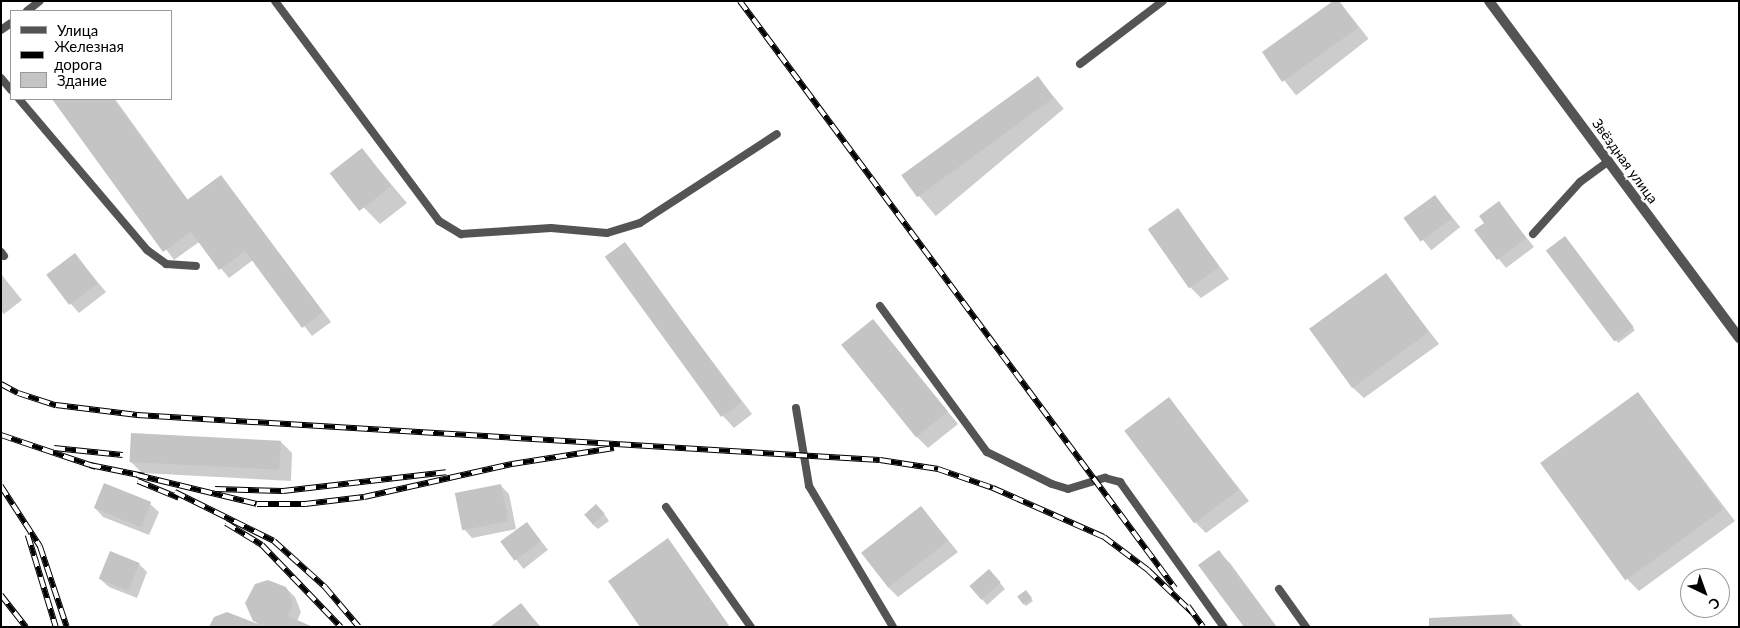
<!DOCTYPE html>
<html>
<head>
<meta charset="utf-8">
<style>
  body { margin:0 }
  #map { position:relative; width:1740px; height:628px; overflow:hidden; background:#fff; font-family:Lato,sans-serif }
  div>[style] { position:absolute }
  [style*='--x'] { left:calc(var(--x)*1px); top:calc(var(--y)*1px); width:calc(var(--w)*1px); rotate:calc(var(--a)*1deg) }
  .shadow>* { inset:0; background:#0003; transform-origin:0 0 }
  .building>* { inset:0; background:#c4c4c4; transform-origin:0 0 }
  .service>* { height:8px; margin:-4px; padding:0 4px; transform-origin:4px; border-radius:4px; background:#545454 }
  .minor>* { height:10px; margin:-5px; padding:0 5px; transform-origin:5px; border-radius:5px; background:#545454 }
  .rail>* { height:5.5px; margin-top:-2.75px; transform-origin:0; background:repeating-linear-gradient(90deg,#fff 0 11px,#000 0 22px); box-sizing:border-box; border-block:1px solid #000 }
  span { translate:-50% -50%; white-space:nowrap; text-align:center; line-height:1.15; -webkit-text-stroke:4.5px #fff; paint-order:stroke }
  .street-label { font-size:14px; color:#000 }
  .frame { position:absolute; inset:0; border:2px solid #000; pointer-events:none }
  .legend { position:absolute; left:10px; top:10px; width:162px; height:90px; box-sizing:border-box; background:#fff; border:1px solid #999; margin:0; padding:6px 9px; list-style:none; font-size:15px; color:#000 }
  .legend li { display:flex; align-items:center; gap:10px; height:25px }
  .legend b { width:25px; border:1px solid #999 }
  .north { position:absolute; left:1680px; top:568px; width:50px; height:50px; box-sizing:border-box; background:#fff; border:1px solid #999; border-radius:50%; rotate:138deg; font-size:14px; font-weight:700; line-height:20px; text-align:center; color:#000 }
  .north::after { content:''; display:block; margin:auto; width:18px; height:22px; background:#000; clip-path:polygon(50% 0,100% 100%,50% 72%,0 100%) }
</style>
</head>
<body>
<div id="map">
  <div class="shadow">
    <div style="left:1339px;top:1px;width:48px;height:92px;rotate:52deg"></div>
    <div style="left:1038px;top:78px;width:40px;height:167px;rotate:50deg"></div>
    <div style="clip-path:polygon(54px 99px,115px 99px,188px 200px,221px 176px,331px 322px,312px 336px,253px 260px,229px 278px,199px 242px,174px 260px)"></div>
    <div style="clip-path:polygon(362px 150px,407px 203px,380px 224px,331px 174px)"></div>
    <div style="left:1435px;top:196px;width:40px;height:37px;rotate:51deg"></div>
    <div style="clip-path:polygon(1499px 203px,1534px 247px,1506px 268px,1476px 230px,1486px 223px)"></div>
    <div style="clip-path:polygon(1178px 210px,1229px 279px,1201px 298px,1190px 287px)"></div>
    <div style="left:1567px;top:240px;width:113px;height:21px;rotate:53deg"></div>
    <div style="clip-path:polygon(624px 244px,752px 414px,734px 428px,723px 416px)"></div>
    <div style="clip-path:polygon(75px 255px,106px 292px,79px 313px,71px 304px)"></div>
    <div style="clip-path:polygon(1px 274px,22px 300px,4px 314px,1px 311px)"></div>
    <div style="clip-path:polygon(1386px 275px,1439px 344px,1364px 398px,1352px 387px)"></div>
    <div style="clip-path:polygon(873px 321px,958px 424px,928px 448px,917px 437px)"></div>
    <div style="clip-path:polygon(1638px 394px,1735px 521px,1639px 591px,1628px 580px)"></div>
    <div style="clip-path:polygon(1169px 399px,1249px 501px,1206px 533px,1195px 522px)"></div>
    <div style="clip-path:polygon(281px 442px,292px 453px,291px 481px,142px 473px,131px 462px)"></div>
    <div style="clip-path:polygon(501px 486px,509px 494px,516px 529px,472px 538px,464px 529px)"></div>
    <div style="clip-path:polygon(150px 504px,159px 512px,149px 535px,103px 517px,95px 508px)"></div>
    <div style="clip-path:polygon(921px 507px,958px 552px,898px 597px,887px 586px)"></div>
    <div style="clip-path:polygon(602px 511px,609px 521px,598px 529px,592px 524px)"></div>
    <div style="left:527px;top:523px;width:34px;height:31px;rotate:52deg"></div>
    <div style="clip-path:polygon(1218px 552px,1230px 563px,1277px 627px,1245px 627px)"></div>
    <div style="clip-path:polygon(139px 564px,147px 572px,137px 598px,109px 587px,100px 579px)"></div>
    <div style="clip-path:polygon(994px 576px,1005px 589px,987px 605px,971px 586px)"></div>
    <div style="clip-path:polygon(286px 588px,295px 597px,301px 612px,297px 621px,311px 627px,260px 627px,254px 620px)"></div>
    <div style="clip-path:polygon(1028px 594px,1033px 601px,1026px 606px,1024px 604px)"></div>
    <div style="clip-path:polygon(521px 605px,541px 627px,492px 627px)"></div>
    <div style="clip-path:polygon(1512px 615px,1523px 627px,1436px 627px)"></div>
  </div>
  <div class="building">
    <div style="clip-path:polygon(1333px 1px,1339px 1px,1358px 28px,1282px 82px,1262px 52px)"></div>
    <div style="left:1038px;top:76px;width:27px;height:169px;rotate:54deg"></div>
    <div style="clip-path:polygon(52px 99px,113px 99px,187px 200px,221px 175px,323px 312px,302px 328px,245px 251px,219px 270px,191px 232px,163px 252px)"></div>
    <div style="left:362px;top:148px;width:48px;height:41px;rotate:52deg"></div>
    <div style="left:1435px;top:195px;width:29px;height:39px;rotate:54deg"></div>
    <div style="clip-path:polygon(1499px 201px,1526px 238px,1497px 260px,1474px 230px,1484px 223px,1479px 216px)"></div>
    <div style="left:1178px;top:208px;width:72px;height:37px;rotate:55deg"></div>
    <div style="left:1565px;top:236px;width:114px;height:24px;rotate:53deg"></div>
    <div style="left:625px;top:242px;width:198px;height:25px;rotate:54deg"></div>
    <div style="left:75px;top:253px;width:38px;height:36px;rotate:53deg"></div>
    <div style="left:1386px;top:273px;width:73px;height:95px;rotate:54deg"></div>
    <div style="left:873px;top:319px;width:119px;height:41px;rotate:51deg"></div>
    <div style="left:1638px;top:392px;width:145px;height:121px;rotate:54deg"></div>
    <div style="left:1169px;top:397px;width:116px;height:56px;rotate:53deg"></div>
    <div style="left:131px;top:433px;width:150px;height:29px;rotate:3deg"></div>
    <div style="left:104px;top:483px;width:51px;height:27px;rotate:22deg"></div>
    <div style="left:501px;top:484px;width:38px;height:47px;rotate:79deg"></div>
    <div style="left:596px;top:504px;width:13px;height:16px;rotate:48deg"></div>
    <div style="left:921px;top:506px;width:44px;height:76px;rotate:52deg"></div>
    <div style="left:527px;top:522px;width:24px;height:33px;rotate:54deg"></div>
    <div style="clip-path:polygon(668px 538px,730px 627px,640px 627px,608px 581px)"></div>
    <div style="clip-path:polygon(1219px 550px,1276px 627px,1244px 627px,1198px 565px)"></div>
    <div style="left:110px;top:551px;width:32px;height:30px;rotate:22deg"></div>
    <div style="left:989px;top:569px;width:18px;height:26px;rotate:49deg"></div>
    <div style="clip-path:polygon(268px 580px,286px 587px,293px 603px,288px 616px,313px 627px,269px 627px,253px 621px,245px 603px,255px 584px)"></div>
    <div style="left:1026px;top:590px;width:10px;height:11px;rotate:53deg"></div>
    <div style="clip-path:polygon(521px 603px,540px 627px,490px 627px)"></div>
    <div style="clip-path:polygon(227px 612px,263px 626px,263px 627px,209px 627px,214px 617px)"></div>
    <div style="clip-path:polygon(1512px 614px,1513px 627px,1429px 627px,1429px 618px)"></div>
  </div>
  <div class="service">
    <div style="--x:275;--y:1;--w:274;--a:53.3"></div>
    <div style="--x:439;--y:221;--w:26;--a:31"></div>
    <div style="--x:461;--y:234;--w:90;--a:-3.8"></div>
    <div style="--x:551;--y:228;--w:56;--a:5.1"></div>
    <div style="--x:607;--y:233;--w:34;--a:-17"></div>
    <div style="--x:640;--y:223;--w:163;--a:-33"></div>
    <div style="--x:27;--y:11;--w:16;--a:-38"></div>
    <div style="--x:1;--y:30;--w:12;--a:-35"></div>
    <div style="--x:1080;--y:64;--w:104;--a:-37.2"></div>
    <div style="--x:1;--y:78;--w:16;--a:50"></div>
    <div style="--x:19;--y:99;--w:198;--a:49.7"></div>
    <div style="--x:147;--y:250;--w:24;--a:36"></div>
    <div style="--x:166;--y:264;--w:30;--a:4"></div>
    <div style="--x:1533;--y:234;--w:70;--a:-47.9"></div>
    <div style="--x:1580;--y:182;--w:36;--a:-36"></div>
    <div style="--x:1;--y:252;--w:5;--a:53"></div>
    <div style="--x:880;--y:306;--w:181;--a:53.8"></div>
    <div style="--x:987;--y:452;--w:72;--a:26.2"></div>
    <div style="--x:1052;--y:484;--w:17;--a:17"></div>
    <div style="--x:1068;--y:489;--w:39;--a:-17"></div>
    <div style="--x:1105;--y:478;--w:16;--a:15"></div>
    <div style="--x:1120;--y:482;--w:178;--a:54.4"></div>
    <div style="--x:796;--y:408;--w:79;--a:80.5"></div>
    <div style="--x:809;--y:486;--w:164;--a:59.2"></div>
    <div style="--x:666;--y:507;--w:147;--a:54.7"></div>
    <div style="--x:1279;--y:589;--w:47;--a:54.6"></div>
  </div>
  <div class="minor">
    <div style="--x:1489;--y:1;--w:420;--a:53.4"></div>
  </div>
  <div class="rail">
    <div style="--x:740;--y:1;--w:731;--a:53.46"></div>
    <div style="--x:1;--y:384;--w:19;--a:28"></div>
    <div style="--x:18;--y:393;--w:40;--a:18"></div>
    <div style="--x:56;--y:405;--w:82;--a:7"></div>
    <div style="--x:137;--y:415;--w:744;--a:3.47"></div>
    <div style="--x:880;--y:460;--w:59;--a:8.8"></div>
    <div style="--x:938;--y:469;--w:58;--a:19.1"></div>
    <div style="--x:993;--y:488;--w:121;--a:23.8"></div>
    <div style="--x:1104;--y:537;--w:55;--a:36.9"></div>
    <div style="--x:1148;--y:570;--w:61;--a:43.7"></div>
    <div style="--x:1;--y:435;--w:100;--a:18.6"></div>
    <div style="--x:54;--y:448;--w:69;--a:5.8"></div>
    <div style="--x:90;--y:465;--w:55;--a:11.5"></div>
    <div style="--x:137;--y:475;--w:123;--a:13.6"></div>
    <div style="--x:257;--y:504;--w:48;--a:0"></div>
    <div style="--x:305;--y:504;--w:59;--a:-6.8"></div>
    <div style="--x:364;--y:497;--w:152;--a:-12.6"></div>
    <div style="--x:512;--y:464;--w:103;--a:-8.9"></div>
    <div style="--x:138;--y:481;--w:44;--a:22.5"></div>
    <div style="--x:1;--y:486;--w:72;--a:57"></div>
    <div style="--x:40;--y:546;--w:85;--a:71.6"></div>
    <div style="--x:215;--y:489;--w:68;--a:1.7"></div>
    <div style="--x:283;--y:491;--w:164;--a:-6.6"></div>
    <div style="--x:175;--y:492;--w:110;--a:26.3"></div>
    <div style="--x:274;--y:541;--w:69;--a:42"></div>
    <div style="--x:325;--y:587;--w:52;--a:49.6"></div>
    <div style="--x:226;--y:523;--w:42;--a:31.4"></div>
    <div style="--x:262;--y:545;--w:114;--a:46.1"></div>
    <div style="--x:28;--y:535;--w:96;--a:73.1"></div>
    <div style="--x:1;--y:595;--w:41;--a:52"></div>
    <div style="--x:1188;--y:606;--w:26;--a:54"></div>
  </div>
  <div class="street-label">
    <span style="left:1625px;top:161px;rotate:54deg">Звёздная улица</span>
  </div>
  <div class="frame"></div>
  <ul class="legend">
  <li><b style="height:6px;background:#545454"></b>Улица</li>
  <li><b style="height:6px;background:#000"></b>Железная дорога</li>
  <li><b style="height:14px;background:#c4c4c4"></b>Здание</li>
  </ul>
  <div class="north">С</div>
</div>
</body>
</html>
